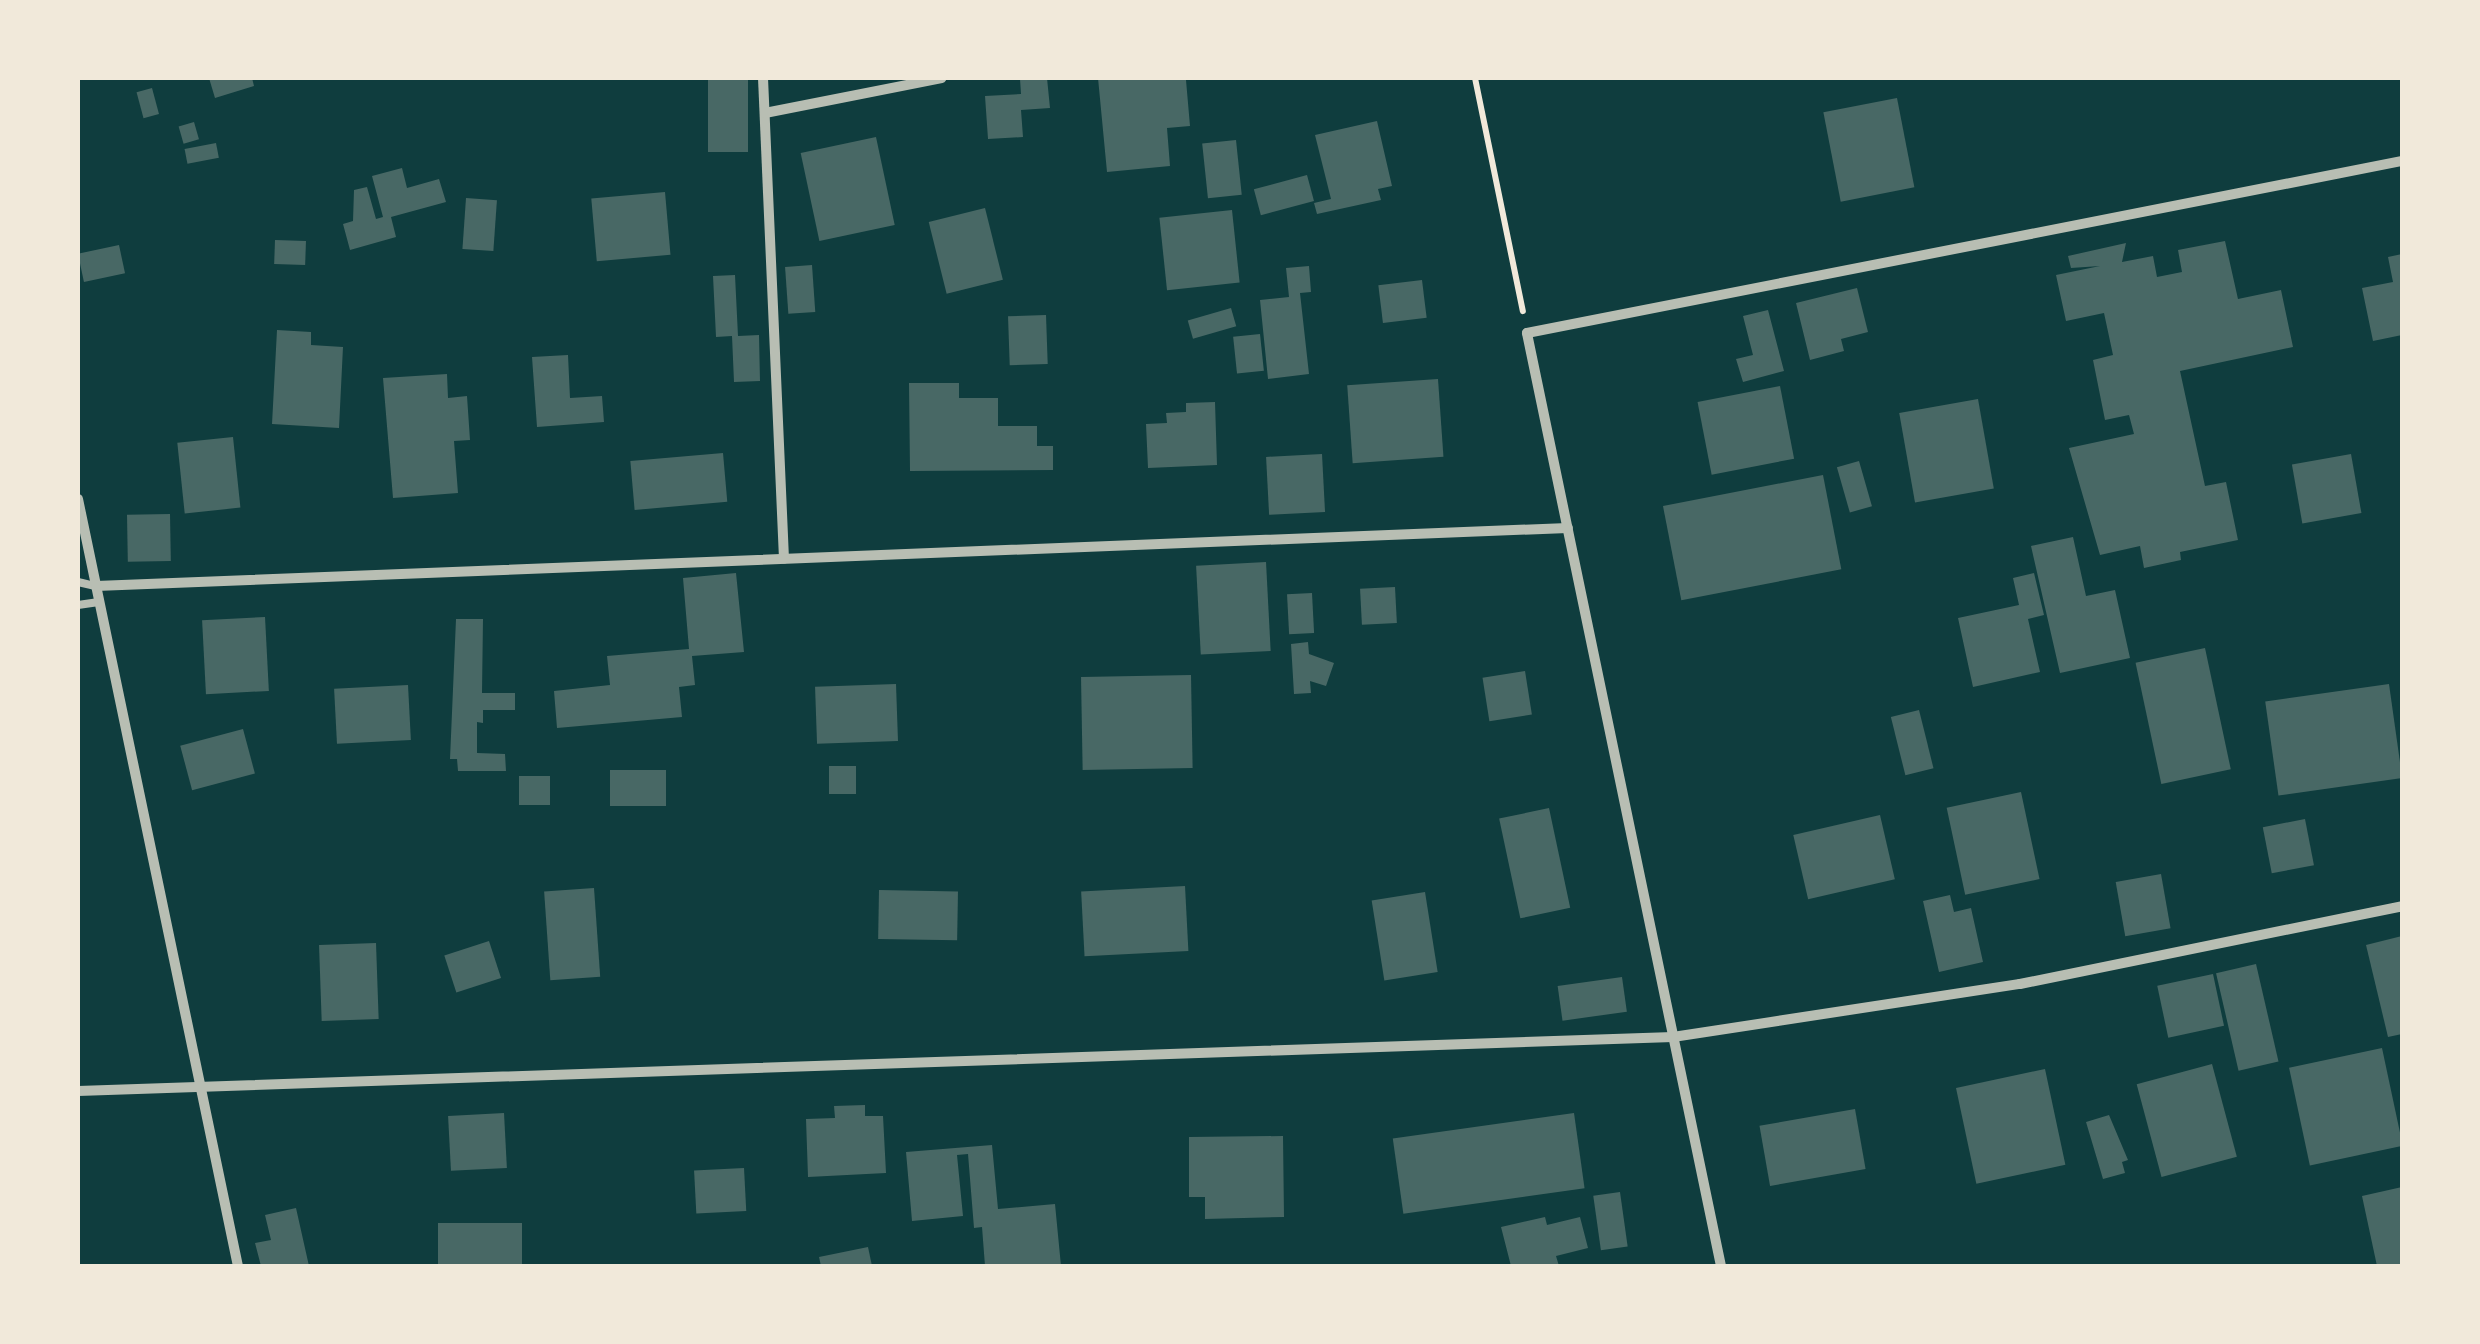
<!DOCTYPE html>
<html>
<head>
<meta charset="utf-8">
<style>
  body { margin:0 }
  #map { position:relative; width:2480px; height:1344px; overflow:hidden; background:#0f3d3e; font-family:"Libre Baskerville",serif }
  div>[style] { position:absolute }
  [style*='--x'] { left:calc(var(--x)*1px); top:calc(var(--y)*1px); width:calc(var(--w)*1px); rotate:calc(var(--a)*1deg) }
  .building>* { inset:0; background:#486865; transform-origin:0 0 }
  .path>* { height:6px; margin:-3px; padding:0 3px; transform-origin:3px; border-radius:3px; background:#f1e9da }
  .service>* { height:8px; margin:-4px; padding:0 4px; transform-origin:4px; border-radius:4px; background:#b8beb3 }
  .minor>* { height:10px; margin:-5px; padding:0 5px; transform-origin:5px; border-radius:5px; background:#b8beb3 }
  span { translate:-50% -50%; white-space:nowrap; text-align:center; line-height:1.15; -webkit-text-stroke:8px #f1e9da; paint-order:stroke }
  .frame { position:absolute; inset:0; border:80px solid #f1e9da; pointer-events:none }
</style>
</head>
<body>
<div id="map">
  <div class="building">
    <div style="clip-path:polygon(209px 78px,252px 78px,254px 86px,215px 98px)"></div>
    <div style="left:708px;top:78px;width:40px;height:74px"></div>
    <div style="clip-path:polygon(1047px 78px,1050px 108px,1021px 110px,1023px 137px,988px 139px,985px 96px,1021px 94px,1020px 79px)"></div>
    <div style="clip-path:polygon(1098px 78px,1186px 80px,1190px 126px,1167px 128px,1170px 166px,1107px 172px)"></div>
    <div style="left:152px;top:88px;width:27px;height:16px;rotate:75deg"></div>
    <div style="left:1897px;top:98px;width:91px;height:75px;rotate:79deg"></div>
    <div style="clip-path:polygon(1377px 121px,1392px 186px,1378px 189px,1381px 200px,1317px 214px,1314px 203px,1331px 199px,1315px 135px)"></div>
    <div style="left:194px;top:122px;width:18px;height:16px;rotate:74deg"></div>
    <div style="left:876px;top:137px;width:90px;height:77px;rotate:78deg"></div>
    <div style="left:1236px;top:140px;width:55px;height:34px;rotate:84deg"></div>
    <div style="left:216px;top:143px;width:15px;height:32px;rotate:79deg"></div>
    <div style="clip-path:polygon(402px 168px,407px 188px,439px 179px,446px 202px,391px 217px,396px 237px,350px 250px,343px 224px,353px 221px,354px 190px,367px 187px,376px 219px,383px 217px,372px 176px)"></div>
    <div style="left:1307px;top:175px;width:27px;height:55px;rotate:75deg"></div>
    <div style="left:665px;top:192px;width:63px;height:74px;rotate:85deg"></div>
    <div style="left:466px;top:198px;width:31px;height:51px;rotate:4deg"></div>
    <div style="left:985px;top:208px;width:74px;height:58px;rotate:76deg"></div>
    <div style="left:1232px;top:210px;width:73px;height:73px;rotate:84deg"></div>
    <div style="left:275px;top:240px;width:31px;height:24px;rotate:2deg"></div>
    <div style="clip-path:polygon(2225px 241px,2238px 299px,2281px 290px,2293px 347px,2180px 371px,2205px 486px,2226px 482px,2238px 540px,2180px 552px,2181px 560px,2144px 568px,2140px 546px,2100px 555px,2069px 448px,2134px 434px,2129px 415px,2105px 420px,2093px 360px,2113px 355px,2104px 313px,2066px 321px,2056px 275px,2100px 266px,2071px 268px,2068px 256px,2126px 243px,2122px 262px,2153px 256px,2157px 277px,2182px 272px,2178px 250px)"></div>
    <div style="left:119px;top:245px;width:29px;height:42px;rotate:78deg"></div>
    <div style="clip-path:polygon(2402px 254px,2402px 335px,2373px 341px,2362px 288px,2393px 282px,2388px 257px)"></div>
    <div style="left:812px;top:265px;width:47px;height:27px;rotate:86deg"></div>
    <div style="clip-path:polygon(1309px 266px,1311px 292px,1300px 293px,1309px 374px,1268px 379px,1260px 300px,1289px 297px,1286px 268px)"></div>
    <div style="clip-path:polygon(735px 275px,738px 336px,759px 335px,760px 381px,734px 382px,732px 336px,716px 337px,713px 276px)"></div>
    <div style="left:1422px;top:280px;width:38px;height:44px;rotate:83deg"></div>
    <div style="clip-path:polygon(1857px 288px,1868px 332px,1841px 339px,1844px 351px,1810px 360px,1796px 303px)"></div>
    <div style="left:1231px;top:308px;width:19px;height:45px;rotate:74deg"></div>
    <div style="clip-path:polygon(1768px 310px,1784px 371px,1743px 382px,1736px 359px,1753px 355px,1743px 316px)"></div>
    <div style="left:1046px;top:315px;width:49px;height:38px;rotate:88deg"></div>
    <div style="clip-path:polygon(277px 330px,311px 332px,311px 345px,343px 347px,339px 428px,272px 424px)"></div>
    <div style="left:1260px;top:334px;width:37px;height:27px;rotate:84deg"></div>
    <div style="clip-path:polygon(568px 355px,570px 398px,602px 396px,604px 422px,537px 427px,532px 357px)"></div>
    <div style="clip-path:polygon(447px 374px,448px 398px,467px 396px,470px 440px,454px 441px,458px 493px,393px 498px,383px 378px)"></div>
    <div style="left:1438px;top:379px;width:78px;height:91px;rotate:86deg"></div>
    <div style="clip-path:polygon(909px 383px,959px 383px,959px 398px,998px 398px,998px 426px,1037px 426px,1037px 446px,1053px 446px,1053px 470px,910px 471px)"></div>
    <div style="left:1780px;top:386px;width:74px;height:84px;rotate:79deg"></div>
    <div style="left:1978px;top:399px;width:91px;height:80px;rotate:80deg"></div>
    <div style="clip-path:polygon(1215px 402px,1217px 465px,1148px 468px,1146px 424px,1167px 423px,1166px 413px,1186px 412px,1186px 403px)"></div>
    <div style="left:233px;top:437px;width:71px;height:56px;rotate:84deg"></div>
    <div style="left:723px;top:453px;width:49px;height:93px;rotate:85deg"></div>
    <div style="left:1322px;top:454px;width:58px;height:56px;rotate:87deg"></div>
    <div style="left:2351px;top:454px;width:60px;height:60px;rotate:80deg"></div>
    <div style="left:1859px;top:461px;width:47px;height:23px;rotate:74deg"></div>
    <div style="left:1823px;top:475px;width:96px;height:163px;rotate:79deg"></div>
    <div style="left:170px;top:514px;width:47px;height:43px;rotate:89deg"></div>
    <div style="clip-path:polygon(2073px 537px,2086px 596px,2115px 590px,2130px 658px,2060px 673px,2031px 546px)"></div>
    <div style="left:1266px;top:562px;width:89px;height:70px;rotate:87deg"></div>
    <div style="clip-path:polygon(736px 573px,744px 652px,692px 656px,695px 685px,679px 687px,682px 717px,557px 728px,554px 691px,610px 685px,607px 656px,689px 649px,683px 578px)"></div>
    <div style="clip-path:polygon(2034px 573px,2044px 615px,2028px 619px,2040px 672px,1973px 687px,1958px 618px,2019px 605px,2013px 578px)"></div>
    <div style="left:1395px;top:587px;width:36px;height:35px;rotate:87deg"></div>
    <div style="left:1312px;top:593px;width:40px;height:25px;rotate:87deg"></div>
    <div style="left:265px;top:617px;width:74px;height:63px;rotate:87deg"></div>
    <div style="clip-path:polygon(456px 619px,483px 619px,482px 693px,515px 693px,515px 710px,483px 710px,483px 723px,477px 722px,477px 753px,505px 754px,506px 771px,458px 771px,457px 759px,450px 759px)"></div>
    <div style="clip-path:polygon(1308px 642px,1309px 654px,1334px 663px,1326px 686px,1310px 681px,1311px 693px,1294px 694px,1291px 644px)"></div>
    <div style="left:2205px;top:648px;width:124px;height:71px;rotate:78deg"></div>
    <div style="left:1525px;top:671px;width:44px;height:43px;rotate:81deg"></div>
    <div style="left:1191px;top:675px;width:93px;height:110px;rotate:89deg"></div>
    <div style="left:896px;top:684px;width:57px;height:81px;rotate:88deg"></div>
    <div style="left:2389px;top:684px;width:95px;height:125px;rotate:82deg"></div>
    <div style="left:408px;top:685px;width:55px;height:74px;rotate:87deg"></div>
    <div style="left:1919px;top:710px;width:60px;height:29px;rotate:76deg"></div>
    <div style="left:243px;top:729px;width:46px;height:65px;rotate:75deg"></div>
    <div style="left:829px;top:766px;width:27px;height:28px"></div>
    <div style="left:666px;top:770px;width:36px;height:56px;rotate:90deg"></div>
    <div style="left:519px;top:776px;width:31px;height:29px"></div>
    <div style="left:2021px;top:792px;width:89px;height:76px;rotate:78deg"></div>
    <div style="left:1549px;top:808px;width:102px;height:51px;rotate:78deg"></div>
    <div style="left:1880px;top:815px;width:66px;height:89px;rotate:77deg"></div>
    <div style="left:2305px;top:819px;width:47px;height:43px;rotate:79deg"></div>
    <div style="left:2161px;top:874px;width:55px;height:46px;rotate:80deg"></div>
    <div style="left:1185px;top:886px;width:65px;height:104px;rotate:87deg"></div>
    <div style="left:594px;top:888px;width:89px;height:50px;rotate:86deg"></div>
    <div style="left:879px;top:890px;width:79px;height:49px;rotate:1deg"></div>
    <div style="left:1425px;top:892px;width:81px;height:54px;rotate:81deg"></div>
    <div style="clip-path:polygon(1950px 895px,1954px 912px,1971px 908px,1983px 962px,1939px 972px,1923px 901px)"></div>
    <div style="clip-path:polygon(2402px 936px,2402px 1034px,2388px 1037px,2366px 945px)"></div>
    <div style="left:489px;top:941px;width:39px;height:47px;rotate:72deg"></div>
    <div style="left:376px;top:943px;width:76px;height:57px;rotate:88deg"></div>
    <div style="left:2256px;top:964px;width:100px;height:41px;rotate:77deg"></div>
    <div style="left:2213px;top:974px;width:53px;height:57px;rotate:78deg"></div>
    <div style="left:1622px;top:977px;width:35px;height:65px;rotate:82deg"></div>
    <div style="left:2382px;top:1048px;width:100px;height:95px;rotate:78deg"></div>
    <div style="left:2212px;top:1064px;width:96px;height:78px;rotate:75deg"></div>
    <div style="left:2045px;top:1069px;width:98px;height:91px;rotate:78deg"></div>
    <div style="clip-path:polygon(865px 1105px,865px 1116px,883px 1116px,886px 1173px,808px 1177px,806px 1119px,835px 1118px,834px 1106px)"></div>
    <div style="left:1855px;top:1109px;width:61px;height:97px;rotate:80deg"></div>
    <div style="left:504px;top:1113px;width:55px;height:56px;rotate:87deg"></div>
    <div style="left:1574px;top:1113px;width:76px;height:183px;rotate:82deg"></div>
    <div style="clip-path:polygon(2109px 1115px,2128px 1160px,2122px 1162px,2125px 1173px,2103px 1179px,2086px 1122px)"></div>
    <div style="clip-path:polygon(1283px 1136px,1284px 1217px,1205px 1219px,1205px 1197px,1189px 1197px,1189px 1137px)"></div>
    <div style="clip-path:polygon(992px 1145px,998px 1209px,1055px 1204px,1061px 1266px,985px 1266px,982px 1227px,974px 1228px,968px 1154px,957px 1155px,963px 1216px,912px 1221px,906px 1152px)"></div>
    <div style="left:744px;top:1168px;width:43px;height:50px;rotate:87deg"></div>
    <div style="clip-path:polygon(2402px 1187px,2402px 1266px,2377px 1266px,2362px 1196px)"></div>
    <div style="left:1620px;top:1192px;width:55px;height:27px;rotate:82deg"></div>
    <div style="clip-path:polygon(296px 1208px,309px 1266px,261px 1266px,255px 1243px,271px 1240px,265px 1215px)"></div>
    <div style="clip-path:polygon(1545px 1217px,1547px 1225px,1580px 1217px,1588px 1248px,1556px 1256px,1559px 1266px,1511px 1266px,1501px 1227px)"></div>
    <div style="left:522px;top:1223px;width:43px;height:84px;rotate:90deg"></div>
    <div style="clip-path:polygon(868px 1247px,872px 1266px,821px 1266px,819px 1257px)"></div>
  </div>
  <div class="path">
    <div style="--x:1475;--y:78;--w:238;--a:78.4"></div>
  </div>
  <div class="service">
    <div style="--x:78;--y:582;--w:18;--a:13"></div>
    <div style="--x:78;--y:605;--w:21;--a:-8"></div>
  </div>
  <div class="minor">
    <div style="--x:763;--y:78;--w:481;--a:87.5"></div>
    <div style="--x:765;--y:113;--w:180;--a:-11.2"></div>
    <div style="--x:78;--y:499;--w:784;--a:78.22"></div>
    <div style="--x:96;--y:586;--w:1473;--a:-2.26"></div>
    <div style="--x:78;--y:1091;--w:1596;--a:-1.94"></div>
    <div style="--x:1673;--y:1037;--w:351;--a:-8.7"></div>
    <div style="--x:2020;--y:984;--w:390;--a:-11.5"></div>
    <div style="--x:1721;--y:1266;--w:953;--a:-101.75"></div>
    <div style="--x:1527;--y:333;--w:892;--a:-11.12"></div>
  </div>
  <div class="frame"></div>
</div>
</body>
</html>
